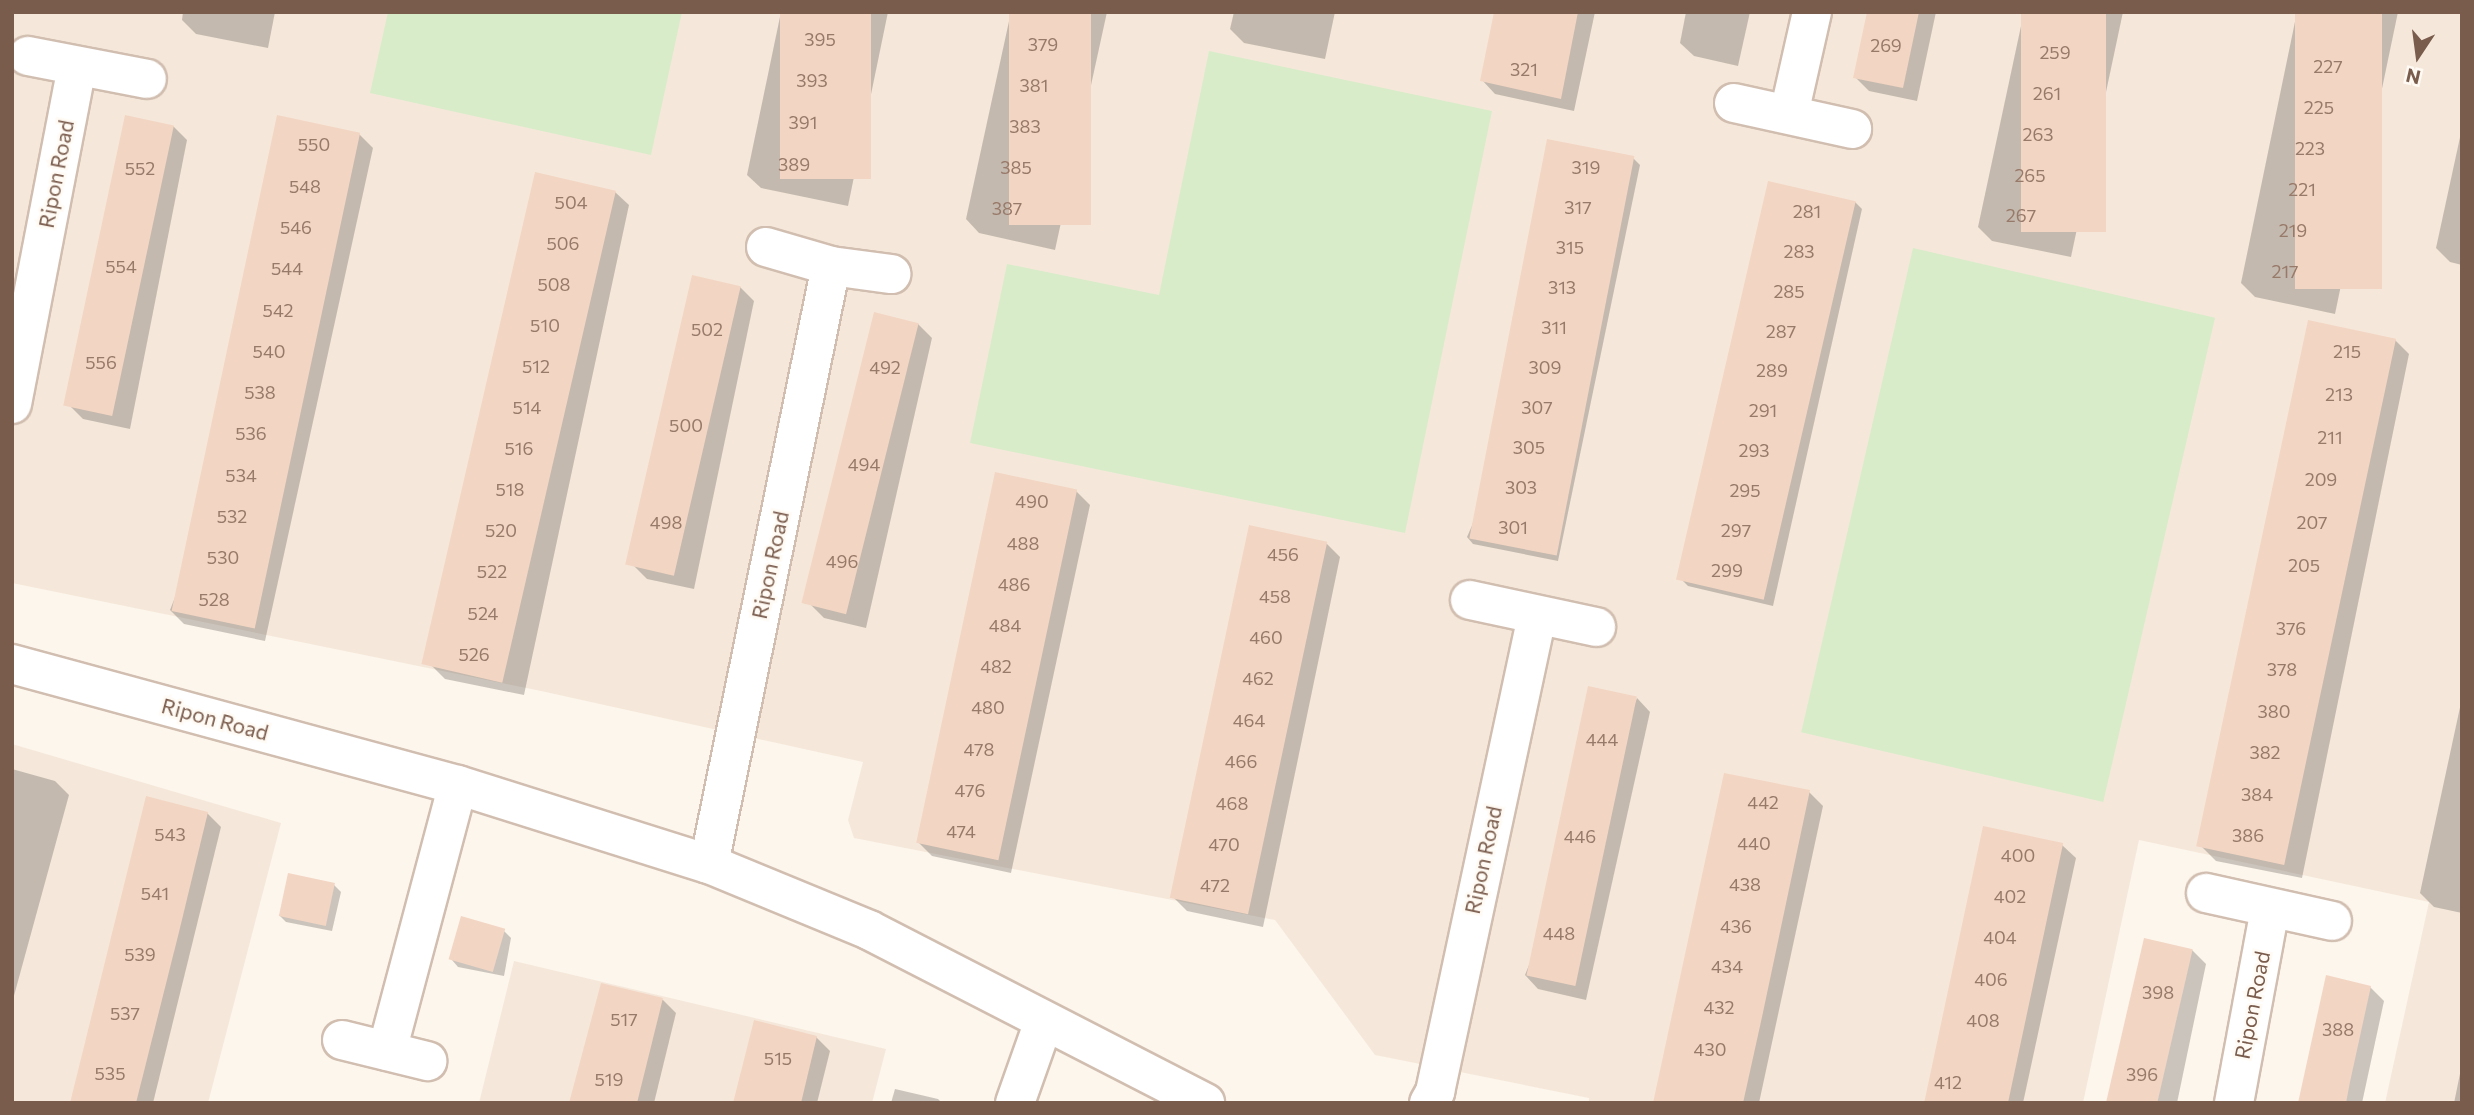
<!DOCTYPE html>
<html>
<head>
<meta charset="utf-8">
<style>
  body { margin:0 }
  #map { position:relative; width:2474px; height:1115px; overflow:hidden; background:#fdf6ec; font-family:Commissioner,sans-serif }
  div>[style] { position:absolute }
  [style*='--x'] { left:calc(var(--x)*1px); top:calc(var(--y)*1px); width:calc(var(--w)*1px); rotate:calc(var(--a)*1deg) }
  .residential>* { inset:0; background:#f5e8da }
  .green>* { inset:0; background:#d8ecc9; transform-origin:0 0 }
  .shadow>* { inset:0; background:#0003 }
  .building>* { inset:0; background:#f3d5c3; transform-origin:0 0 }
  .roads { filter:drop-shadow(2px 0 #d1beb0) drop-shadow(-2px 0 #d1beb0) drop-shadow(0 2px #d1beb0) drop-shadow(0 -2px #d1beb0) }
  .minor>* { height:38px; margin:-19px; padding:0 19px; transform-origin:19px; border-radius:19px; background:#fff }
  span { translate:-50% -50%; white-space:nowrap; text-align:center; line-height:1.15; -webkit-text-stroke:5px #fffaf3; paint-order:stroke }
  .number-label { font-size:18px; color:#987a6a }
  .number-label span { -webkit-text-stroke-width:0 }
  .street-label { font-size:21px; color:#7a5c4d }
  .frame { position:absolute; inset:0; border:14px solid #7a5c4d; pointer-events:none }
  .north { position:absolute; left:2383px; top:21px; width:70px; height:70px; -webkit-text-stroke:5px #fffaf3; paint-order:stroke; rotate:193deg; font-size:19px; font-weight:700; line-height:28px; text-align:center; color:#7a5c4d }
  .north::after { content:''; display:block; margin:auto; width:24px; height:32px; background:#7a5c4d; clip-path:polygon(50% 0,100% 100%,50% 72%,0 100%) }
</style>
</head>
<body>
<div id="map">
  <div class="residential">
    <div style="clip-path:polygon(12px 12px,2462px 12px,2462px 1103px,2385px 1103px,2429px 902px,2139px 840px,2083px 1103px,1589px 1103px,1589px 1098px,1375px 1055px,1275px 920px,854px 838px,848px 820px,863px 762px,541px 691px,12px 583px)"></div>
    <div style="clip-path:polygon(12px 744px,281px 823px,208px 1103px,12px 1103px)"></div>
    <div style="clip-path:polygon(514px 961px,886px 1049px,872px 1103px,479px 1103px)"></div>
  </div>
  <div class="green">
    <div style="clip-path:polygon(388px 12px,682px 12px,651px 155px,370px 93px)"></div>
    <div style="clip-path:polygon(1209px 51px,1492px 111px,1405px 533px,970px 443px,1007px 264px,1159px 295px)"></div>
    <div style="left:1913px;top:248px;width:310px;height:497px;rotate:13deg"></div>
  </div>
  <div class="shadow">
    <div style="clip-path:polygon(183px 12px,275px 12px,268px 48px,196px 34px,182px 20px)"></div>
    <div style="clip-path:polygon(781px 12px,888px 12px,848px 206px,761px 188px,747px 175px)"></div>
    <div style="clip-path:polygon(1011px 12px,1107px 12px,1055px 250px,979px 233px,966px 219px)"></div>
    <div style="clip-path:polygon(1234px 12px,1335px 12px,1325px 59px,1244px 43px,1230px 29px)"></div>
    <div style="clip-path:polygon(1496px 12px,1595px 12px,1574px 111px,1495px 94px,1482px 80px)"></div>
    <div style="clip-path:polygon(1686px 12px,1750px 12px,1738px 66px,1694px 56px,1680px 43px)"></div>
    <div style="clip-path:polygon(1869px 12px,1936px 12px,1917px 101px,1869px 91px,1855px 77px)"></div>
    <div style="clip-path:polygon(2024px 12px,2123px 12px,2071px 257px,1992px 241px,1978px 227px)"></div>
    <div style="clip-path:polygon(2297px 12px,2398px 12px,2335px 314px,2255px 297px,2241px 283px)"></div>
    <div style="clip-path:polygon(173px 126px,187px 140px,130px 429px,83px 419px,69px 405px)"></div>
    <div style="clip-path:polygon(2462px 128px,2462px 265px,2450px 262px,2436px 248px)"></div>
    <div style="clip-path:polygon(359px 134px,373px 148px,265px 641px,184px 624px,170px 610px)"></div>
    <div style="clip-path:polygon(1633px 158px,1640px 165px,1558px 561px,1473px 544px,1467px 537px)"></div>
    <div style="clip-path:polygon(615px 192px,629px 205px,524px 695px,445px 679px,431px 665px)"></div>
    <div style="clip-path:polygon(1855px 202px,1862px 209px,1773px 606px,1688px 586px,1681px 579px)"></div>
    <div style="clip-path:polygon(740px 287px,754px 301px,694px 589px,647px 579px,633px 565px)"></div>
    <div style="clip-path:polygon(918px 324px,932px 338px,866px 628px,824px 618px,810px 604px)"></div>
    <div style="clip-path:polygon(2395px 340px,2409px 354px,2302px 878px,2216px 861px,2202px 847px)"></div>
    <div style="clip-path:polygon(1076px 491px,1090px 505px,1011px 873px,932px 856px,918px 842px)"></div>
    <div style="clip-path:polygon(1326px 543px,1340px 557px,1263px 927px,1187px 911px,1174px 898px)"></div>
    <div style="clip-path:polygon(1637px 698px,1650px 712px,1586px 1000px,1538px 989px,1525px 975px)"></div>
    <div style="clip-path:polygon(2462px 698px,2462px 913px,2434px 907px,2420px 893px)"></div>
    <div style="clip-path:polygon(12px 769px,55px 781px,69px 795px,12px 1003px)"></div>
    <div style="clip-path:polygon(1809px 792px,1823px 806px,1759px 1103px,1655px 1103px)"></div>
    <div style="clip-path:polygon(207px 813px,221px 827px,153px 1103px,72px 1103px)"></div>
    <div style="clip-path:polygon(2062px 845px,2076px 858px,2023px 1103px,1924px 1103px)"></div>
    <div style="clip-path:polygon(334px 885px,341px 892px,332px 931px,286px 922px,279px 915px)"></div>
    <div style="clip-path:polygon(504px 931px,511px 938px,504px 976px,458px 967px,452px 960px)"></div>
    <div style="clip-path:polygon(2192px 950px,2206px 964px,2177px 1103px,2113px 1103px)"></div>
    <div style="clip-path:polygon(602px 985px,663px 1000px,676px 1013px,654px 1103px,571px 1103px)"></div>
    <div style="clip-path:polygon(2370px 987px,2384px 1001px,2362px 1103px,2300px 1103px)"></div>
    <div style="clip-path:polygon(816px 1037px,830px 1051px,817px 1103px,735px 1103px)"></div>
    <div style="clip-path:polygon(2462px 1064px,2462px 1103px,2454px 1103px)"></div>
    <div style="clip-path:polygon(895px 1089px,938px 1099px,942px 1103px,891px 1103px)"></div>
  </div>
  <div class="building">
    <div style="left:780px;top:12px;width:91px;height:167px"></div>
    <div style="left:1009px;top:12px;width:82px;height:213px"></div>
    <div style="clip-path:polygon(1494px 12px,1578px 12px,1561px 99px,1480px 81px)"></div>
    <div style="clip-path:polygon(1867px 12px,1919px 12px,1903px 88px,1853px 78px)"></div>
    <div style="left:2021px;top:12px;width:85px;height:220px"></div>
    <div style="left:2295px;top:12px;width:87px;height:277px"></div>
    <div style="left:125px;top:115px;width:50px;height:297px;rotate:12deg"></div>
    <div style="left:277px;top:115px;width:85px;height:507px;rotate:12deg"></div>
    <div style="left:1547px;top:139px;width:89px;height:407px;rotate:11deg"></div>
    <div style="left:535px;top:172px;width:83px;height:505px;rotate:13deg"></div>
    <div style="left:1768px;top:181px;width:90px;height:409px;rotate:13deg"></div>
    <div style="left:692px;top:275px;width:50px;height:297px;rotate:13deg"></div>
    <div style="left:874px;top:312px;width:46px;height:300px;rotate:14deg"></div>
    <div style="left:2308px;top:320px;width:90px;height:538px;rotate:12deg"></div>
    <div style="left:995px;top:472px;width:84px;height:379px;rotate:12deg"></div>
    <div style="left:1249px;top:525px;width:80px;height:381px;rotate:12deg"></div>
    <div style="left:1588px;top:686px;width:50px;height:296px;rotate:12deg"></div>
    <div style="clip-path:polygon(1724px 773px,1810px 790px,1762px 1017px,1743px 1103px,1653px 1103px)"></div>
    <div style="clip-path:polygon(146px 796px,208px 812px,179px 932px,136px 1103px,70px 1103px)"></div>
    <div style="left:1983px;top:826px;width:82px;height:284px;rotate:12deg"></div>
    <div style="left:288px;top:873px;width:48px;height:44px;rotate:12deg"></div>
    <div style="left:461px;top:916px;width:46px;height:45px;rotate:16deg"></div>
    <div style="left:2144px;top:938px;width:50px;height:168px;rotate:13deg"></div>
    <div style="clip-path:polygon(2326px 975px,2371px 986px,2350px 1082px,2346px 1103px,2298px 1103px)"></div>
    <div style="clip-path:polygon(601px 983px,663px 998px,637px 1103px,569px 1103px)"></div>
    <div style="clip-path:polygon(754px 1020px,817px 1036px,801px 1103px,733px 1103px)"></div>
  </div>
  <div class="roads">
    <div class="minor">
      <div style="--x:28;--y:56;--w:121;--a:10.9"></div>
      <div style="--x:1734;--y:103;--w:121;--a:12.4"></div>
      <div style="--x:1789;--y:114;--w:105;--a:-77.3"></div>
      <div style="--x:766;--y:247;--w:68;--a:16.3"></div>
      <div style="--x:831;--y:266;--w:61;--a:7.6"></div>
      <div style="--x:12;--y:404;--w:344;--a:-79.1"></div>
      <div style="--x:1470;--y:600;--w:129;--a:12.1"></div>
      <div style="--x:12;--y:664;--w:462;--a:15.2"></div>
      <div style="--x:458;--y:785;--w:263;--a:17.5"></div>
      <div style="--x:709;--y:864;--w:173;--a:22.4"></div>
      <div style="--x:869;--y:930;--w:378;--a:27.2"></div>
      <div style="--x:709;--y:864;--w:610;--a:-78.47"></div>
      <div style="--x:2206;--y:893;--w:129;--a:12.5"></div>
      <div style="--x:342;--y:1040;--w:88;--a:13.9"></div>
      <div style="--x:387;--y:1051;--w:275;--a:-75.1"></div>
      <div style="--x:1015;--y:1103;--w:87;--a:-70.5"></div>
      <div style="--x:1429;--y:1103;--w:13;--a:-61"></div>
      <div style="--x:1435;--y:1092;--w:486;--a:-77.9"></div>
      <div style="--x:2234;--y:1103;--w:198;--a:-79.5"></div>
    </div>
  </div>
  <div class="number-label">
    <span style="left:820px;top:39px">395</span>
    <span style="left:1043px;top:44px">379</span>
    <span style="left:1886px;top:45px">269</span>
    <span style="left:2055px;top:52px">259</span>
    <span style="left:2328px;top:66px">227</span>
    <span style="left:1524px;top:69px">321</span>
    <span style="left:812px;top:80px">393</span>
    <span style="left:1034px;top:85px">381</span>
    <span style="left:2047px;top:93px">261</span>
    <span style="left:2319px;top:107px">225</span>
    <span style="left:803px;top:122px">391</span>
    <span style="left:1025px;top:126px">383</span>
    <span style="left:2038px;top:134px">263</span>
    <span style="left:314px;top:144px">550</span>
    <span style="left:2310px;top:148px">223</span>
    <span style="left:794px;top:164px">389</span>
    <span style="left:1016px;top:167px">385</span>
    <span style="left:1586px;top:167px">319</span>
    <span style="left:140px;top:168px">552</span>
    <span style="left:2030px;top:175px">265</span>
    <span style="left:305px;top:186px">548</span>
    <span style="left:2302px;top:189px">221</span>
    <span style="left:571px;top:202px">504</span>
    <span style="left:1578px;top:207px">317</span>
    <span style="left:1007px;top:208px">387</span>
    <span style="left:1807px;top:211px">281</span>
    <span style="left:2021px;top:215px">267</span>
    <span style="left:296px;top:227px">546</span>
    <span style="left:2293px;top:230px">219</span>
    <span style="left:563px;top:243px">506</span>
    <span style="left:1570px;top:247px">315</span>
    <span style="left:1799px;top:251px">283</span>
    <span style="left:121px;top:266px">554</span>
    <span style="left:287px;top:268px">544</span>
    <span style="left:2285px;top:271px">217</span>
    <span style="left:554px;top:284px">508</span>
    <span style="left:1562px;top:287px">313</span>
    <span style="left:1789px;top:291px">285</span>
    <span style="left:278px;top:310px">542</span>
    <span style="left:545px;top:325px">510</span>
    <span style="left:1554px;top:327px">311</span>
    <span style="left:707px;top:329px">502</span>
    <span style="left:1781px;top:331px">287</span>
    <span style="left:269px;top:351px">540</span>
    <span style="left:2347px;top:351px">215</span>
    <span style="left:101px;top:362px">556</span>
    <span style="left:536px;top:366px">512</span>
    <span style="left:885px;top:367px">492</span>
    <span style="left:1545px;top:367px">309</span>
    <span style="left:1772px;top:370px">289</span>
    <span style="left:260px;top:392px">538</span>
    <span style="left:2339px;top:394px">213</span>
    <span style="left:527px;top:407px">514</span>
    <span style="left:1537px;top:407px">307</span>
    <span style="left:1763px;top:410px">291</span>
    <span style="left:686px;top:425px">500</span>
    <span style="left:251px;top:433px">536</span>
    <span style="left:2330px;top:437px">211</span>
    <span style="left:1529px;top:447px">305</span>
    <span style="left:519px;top:448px">516</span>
    <span style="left:1754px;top:450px">293</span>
    <span style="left:864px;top:464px">494</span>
    <span style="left:241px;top:475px">534</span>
    <span style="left:2321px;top:479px">209</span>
    <span style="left:1521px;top:487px">303</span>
    <span style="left:510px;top:489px">518</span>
    <span style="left:1745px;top:490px">295</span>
    <span style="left:1032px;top:501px">490</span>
    <span style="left:232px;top:516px">532</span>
    <span style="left:666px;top:522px">498</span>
    <span style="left:2312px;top:522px">207</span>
    <span style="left:1513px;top:527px">301</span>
    <span style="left:501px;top:530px">520</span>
    <span style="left:1736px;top:530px">297</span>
    <span style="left:1023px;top:543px">488</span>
    <span style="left:1283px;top:554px">456</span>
    <span style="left:223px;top:557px">530</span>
    <span style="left:842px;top:561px">496</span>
    <span style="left:2304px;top:565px">205</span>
    <span style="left:1727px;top:570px">299</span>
    <span style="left:492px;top:571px">522</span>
    <span style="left:1014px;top:584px">486</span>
    <span style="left:1275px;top:596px">458</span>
    <span style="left:214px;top:599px">528</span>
    <span style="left:483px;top:613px">524</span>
    <span style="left:1005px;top:625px">484</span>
    <span style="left:2291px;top:628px">376</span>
    <span style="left:1266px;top:637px">460</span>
    <span style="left:474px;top:654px">526</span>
    <span style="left:996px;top:666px">482</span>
    <span style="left:2282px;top:669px">378</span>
    <span style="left:1258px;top:678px">462</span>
    <span style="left:988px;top:707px">480</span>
    <span style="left:2274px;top:711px">380</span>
    <span style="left:1249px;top:720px">464</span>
    <span style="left:1602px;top:739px">444</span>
    <span style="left:979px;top:749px">478</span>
    <span style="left:2265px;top:752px">382</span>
    <span style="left:1241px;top:761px">466</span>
    <span style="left:970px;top:790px">476</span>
    <span style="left:2257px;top:794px">384</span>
    <span style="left:1763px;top:802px">442</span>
    <span style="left:1232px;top:803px">468</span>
    <span style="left:961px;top:831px">474</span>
    <span style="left:170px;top:834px">543</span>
    <span style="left:2248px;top:835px">386</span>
    <span style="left:1580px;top:836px">446</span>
    <span style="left:1754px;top:843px">440</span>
    <span style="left:1224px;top:844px">470</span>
    <span style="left:2018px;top:855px">400</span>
    <span style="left:1745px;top:884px">438</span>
    <span style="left:1215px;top:885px">472</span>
    <span style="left:155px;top:893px">541</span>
    <span style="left:2010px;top:896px">402</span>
    <span style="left:1736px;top:926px">436</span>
    <span style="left:1559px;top:933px">448</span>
    <span style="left:2000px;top:937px">404</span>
    <span style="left:140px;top:954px">539</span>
    <span style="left:1727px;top:966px">434</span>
    <span style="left:1991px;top:979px">406</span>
    <span style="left:2158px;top:992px">398</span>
    <span style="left:1719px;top:1007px">432</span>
    <span style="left:125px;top:1013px">537</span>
    <span style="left:624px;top:1019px">517</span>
    <span style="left:1983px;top:1020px">408</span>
    <span style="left:2338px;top:1029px">388</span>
    <span style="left:1710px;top:1049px">430</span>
    <span style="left:778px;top:1058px">515</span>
    <span style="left:110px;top:1073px">535</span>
    <span style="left:2142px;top:1074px">396</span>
    <span style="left:609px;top:1079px">519</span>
    <span style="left:1948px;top:1082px">412</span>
  </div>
  <div class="street-label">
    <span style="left:56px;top:174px;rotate:-79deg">Ripon Road</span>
    <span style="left:770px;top:565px;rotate:-78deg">Ripon Road</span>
    <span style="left:215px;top:719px;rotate:15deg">Ripon Road</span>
    <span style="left:1483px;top:860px;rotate:-78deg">Ripon Road</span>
    <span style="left:2252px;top:1005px;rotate:-79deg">Ripon Road</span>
  </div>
  <div class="frame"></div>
  <div class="north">N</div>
</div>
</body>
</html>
